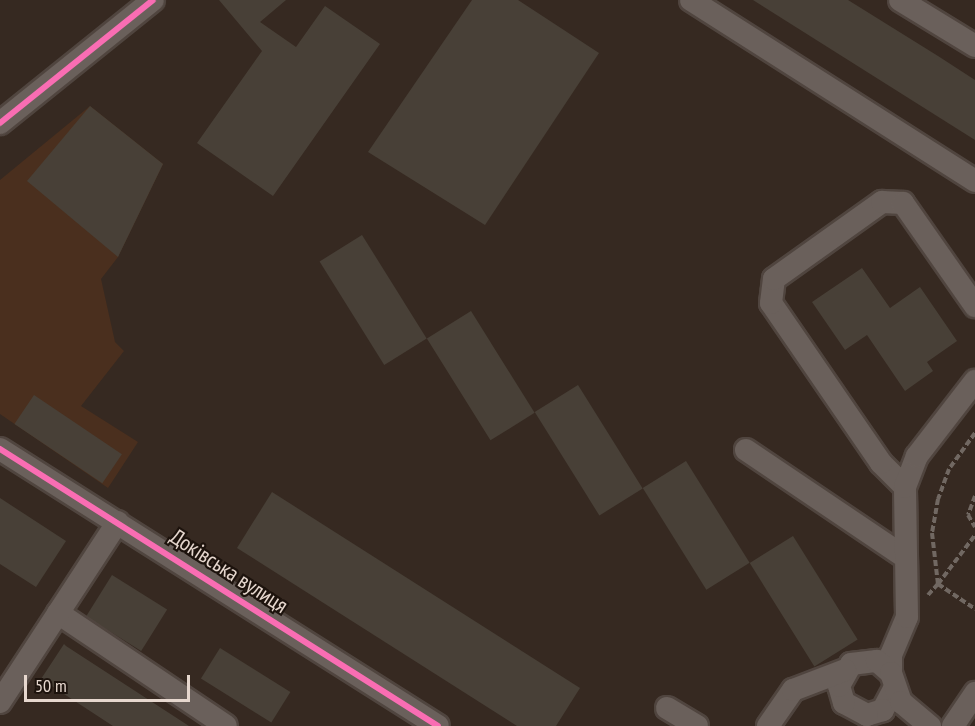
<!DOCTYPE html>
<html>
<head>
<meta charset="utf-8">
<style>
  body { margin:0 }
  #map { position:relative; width:975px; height:726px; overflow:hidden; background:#362921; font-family:"PT Sans Narrow",sans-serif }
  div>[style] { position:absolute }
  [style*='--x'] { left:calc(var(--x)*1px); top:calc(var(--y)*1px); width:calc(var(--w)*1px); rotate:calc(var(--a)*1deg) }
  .built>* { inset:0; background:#4a2f1e }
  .building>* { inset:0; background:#484037; transform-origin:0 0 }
  .path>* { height:4px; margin-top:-2px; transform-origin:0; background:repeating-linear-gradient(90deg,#716862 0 6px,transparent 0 9px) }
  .roads { filter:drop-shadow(2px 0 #50453f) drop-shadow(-2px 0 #50453f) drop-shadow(0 2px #50453f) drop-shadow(0 -2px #50453f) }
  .minor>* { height:22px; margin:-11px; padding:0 11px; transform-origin:11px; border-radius:11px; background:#6a605b }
  .cycleway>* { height:6px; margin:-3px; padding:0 3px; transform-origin:3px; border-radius:3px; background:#f96db3 }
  span { translate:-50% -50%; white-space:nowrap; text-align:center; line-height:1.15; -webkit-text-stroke:4.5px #1d130d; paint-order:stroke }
  .street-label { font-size:22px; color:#e6d7ce }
  .scale { position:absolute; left:24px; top:675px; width:166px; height:27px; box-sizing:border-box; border:3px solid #e6d7ce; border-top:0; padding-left:8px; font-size:18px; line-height:21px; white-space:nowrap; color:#e6d7ce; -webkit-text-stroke:4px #1d130d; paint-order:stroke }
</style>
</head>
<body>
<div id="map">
  <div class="built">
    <div style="clip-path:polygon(90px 106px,163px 164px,118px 257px,101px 279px,115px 342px,124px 351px,81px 406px,138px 442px,108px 488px,0 414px,0 180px)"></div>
  </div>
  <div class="building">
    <div style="clip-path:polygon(219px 0,286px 0,260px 22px,296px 47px,325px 6px,380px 44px,273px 196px,197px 143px,262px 51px)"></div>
    <div style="clip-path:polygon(472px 0,518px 0,599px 53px,485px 225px,368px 152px)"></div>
    <div style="clip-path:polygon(753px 0,848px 0,938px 56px,975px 80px,975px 140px)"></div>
    <div style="clip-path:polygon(90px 106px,163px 164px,118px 257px,27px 181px)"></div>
    <div style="left:362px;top:235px;width:122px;height:50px;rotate:58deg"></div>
    <div style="clip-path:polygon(862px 268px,890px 308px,920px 287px,957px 341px,927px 362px,933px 371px,905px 391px,867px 335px,845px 350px,812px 302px)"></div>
    <div style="left:471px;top:311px;width:120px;height:52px;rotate:58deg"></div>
    <div style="left:578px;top:385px;width:122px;height:51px;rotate:58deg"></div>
    <div style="left:34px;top:395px;width:106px;height:35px;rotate:34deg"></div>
    <div style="left:686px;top:461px;width:120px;height:51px;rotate:58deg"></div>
    <div style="clip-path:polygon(272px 492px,580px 688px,556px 726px,517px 726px,237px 548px)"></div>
    <div style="clip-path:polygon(0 498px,66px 541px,36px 587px,0 564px)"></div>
    <div style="left:793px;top:536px;width:122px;height:51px;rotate:58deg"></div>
    <div style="left:112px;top:575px;width:65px;height:49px;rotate:32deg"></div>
    <div style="clip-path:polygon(64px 644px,66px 646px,189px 726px,113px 726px,41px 679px)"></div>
    <div style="left:220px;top:648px;width:83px;height:36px;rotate:32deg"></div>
  </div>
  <div class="path">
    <div style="--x:975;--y:433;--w:44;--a:125.8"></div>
    <div style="--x:949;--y:469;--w:32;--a:110"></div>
    <div style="--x:938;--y:499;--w:35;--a:100"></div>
    <div style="--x:932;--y:533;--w:51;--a:83.3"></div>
    <div style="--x:938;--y:584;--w:61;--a:-52.9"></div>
    <div style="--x:975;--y:496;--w:20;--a:110"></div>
    <div style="--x:968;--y:515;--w:14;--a:60"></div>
    <div style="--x:928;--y:595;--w:15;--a:-48"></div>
    <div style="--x:938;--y:584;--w:45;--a:34"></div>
  </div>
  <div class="roads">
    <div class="minor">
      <div style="--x:691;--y:0;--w:337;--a:32.5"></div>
      <div style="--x:900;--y:0;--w:88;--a:31.5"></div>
      <div style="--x:0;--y:123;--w:196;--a:-38.8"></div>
      <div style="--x:0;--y:449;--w:518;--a:32.31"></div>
      <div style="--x:746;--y:450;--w:193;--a:34"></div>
      <div style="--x:905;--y:487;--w:34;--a:-135"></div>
      <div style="--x:881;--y:463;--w:194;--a:-124.5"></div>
      <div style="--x:771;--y:303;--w:24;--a:-83"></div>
      <div style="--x:774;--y:279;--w:133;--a:-35.5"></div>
      <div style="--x:882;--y:202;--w:21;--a:3"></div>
      <div style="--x:903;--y:203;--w:126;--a:55"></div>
      <div style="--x:58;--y:613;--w:202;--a:33.9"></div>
      <div style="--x:891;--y:673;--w:18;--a:-90"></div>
      <div style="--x:891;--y:655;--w:41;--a:-67.2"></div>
      <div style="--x:907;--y:617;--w:130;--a:-90.9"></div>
      <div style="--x:905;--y:487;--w:33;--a:-69"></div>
      <div style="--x:917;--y:456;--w:95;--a:-52.3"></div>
      <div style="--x:894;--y:689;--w:24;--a:118"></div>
      <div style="--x:883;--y:710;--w:17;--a:163"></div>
      <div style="--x:867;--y:715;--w:26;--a:-152"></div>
      <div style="--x:844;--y:703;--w:18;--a:-106"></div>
      <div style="--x:839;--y:686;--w:25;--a:-61"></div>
      <div style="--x:851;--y:664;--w:26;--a:-7"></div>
      <div style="--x:877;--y:661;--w:18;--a:41"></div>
      <div style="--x:891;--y:673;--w:31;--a:71"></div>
      <div style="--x:901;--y:702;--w:38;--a:40"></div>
      <div style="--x:0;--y:702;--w:215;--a:-56.8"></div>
      <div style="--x:667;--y:708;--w:35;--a:31"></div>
      <div style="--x:768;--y:726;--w:44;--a:-55.2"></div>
      <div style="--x:793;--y:690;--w:56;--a:-21"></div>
      <div style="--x:953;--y:726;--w:40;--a:-56"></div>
    </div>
  </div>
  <div class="cycleway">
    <div style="--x:0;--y:123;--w:196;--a:-38.8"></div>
    <div style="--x:0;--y:449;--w:518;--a:32.31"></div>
  </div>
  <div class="street-label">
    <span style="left:229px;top:571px;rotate:33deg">Доківська вулиця</span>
  </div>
  <div class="scale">50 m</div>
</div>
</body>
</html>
